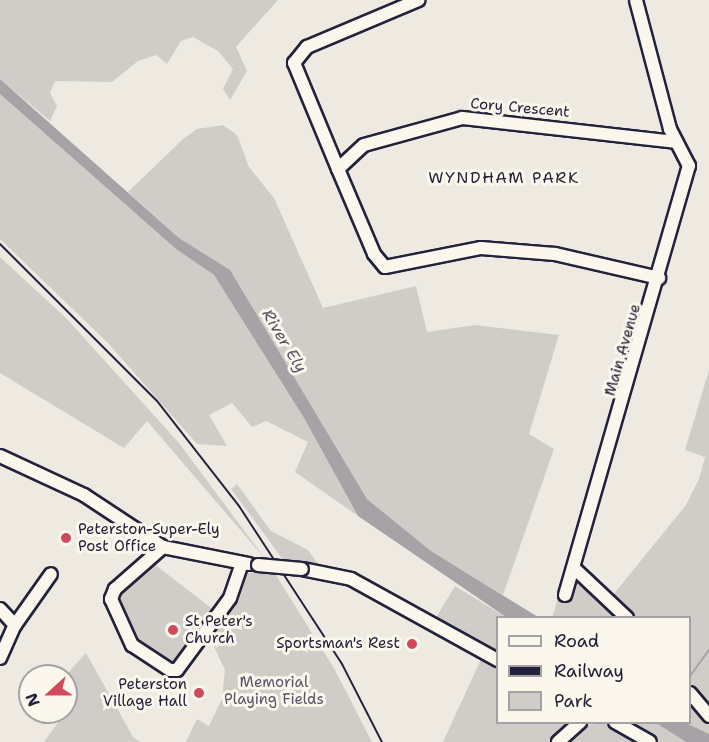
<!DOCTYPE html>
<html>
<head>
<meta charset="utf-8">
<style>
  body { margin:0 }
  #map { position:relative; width:709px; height:742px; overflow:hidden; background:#eeeae2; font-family:"Shantell Sans",sans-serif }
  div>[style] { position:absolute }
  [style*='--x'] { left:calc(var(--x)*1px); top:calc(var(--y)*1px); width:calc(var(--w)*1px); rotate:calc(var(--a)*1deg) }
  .green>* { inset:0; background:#d0cdc9 }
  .water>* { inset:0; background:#a6a3a7 }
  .stream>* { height:2px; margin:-1px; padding:0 1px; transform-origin:1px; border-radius:1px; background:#a6a3a7 }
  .roads { filter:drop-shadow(2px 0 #22223b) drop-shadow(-2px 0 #22223b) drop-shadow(0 2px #22223b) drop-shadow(0 -2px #22223b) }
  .minor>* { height:12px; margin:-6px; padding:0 6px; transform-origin:6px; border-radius:6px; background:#fbf7ec }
  .rail>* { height:2px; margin:-1px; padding:0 1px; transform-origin:1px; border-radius:1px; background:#22223b }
  .bridges { filter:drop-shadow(2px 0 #22223b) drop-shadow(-2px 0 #22223b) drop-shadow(0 2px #22223b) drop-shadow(0 -2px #22223b) }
  .minor-bridge>* { height:12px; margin:-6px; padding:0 6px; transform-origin:6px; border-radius:6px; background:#fbf7ec }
  .dots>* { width:16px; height:16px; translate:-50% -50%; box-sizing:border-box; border:3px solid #fbf7ec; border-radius:50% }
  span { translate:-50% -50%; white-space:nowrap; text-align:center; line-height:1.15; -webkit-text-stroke:6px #fbf7ec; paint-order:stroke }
  .street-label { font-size:15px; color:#22223b }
  .poi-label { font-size:15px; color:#22223b }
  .left { translate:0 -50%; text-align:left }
  .right { translate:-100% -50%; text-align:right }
  .park-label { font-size:15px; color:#565566 }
  .neighbourhood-label { font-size:16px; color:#22223b; letter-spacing:1.5px }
  .water-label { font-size:16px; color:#575666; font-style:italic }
  .legend { position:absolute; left:496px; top:616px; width:195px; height:108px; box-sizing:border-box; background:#fbf7ec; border:2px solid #a4a2a5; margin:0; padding:8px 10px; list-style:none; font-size:18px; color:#22223b }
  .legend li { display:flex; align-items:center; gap:12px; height:30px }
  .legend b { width:30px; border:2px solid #a4a2a5 }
  .north { position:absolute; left:18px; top:664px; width:60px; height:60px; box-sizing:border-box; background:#fbf7ec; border:2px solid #a4a2a5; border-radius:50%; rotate:249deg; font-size:16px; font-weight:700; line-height:24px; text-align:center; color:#22223b }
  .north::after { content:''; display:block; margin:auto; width:21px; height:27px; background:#d1495b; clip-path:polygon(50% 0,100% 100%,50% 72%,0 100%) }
</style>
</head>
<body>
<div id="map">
  <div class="green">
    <div style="clip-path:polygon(0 0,278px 0,236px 47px,247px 71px,230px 100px,223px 89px,233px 69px,218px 51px,193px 37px,181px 41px,167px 64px,156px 55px,138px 61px,112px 82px,55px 81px,50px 93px,57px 106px,50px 121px,0 79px)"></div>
    <div style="clip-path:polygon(0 94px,176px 249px,214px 275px,304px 418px,358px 516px,295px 472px,308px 442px,266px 421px,252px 427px,232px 403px,209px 415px,227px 446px,197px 444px,108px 343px,0 239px)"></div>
    <div style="clip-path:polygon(223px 125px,237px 135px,249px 167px,274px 198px,323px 308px,416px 286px,427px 332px,475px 325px,559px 335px,529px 434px,554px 449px,503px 595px,431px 551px,367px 499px,230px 271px,179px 238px,128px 192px,183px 139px,197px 129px)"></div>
    <div style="clip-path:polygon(0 257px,67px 319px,179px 443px,266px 560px,147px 421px,124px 448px,0 373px)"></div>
    <div style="clip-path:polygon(709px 370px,709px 704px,690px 682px,690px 618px,633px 617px,613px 595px,686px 505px,699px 479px,705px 457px,685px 450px)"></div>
    <div style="clip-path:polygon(237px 484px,271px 531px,308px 550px,318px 564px,284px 561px,231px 489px)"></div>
    <div style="clip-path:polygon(153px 563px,215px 611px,176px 664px,142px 649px,116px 603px,118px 591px)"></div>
    <div style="clip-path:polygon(274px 572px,335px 670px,372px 742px,186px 742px,197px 719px,209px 726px,222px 699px,225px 670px,208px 634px,243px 573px)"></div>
    <div style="clip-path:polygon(566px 572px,588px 585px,623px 618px,552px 618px)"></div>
    <div style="clip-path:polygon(455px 586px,506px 617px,498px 618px,497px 657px,434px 621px)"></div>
    <div style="clip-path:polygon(86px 653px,133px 737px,140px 742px,44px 742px,59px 721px,50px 712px,66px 712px,65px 676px)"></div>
    <div style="clip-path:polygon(482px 657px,497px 665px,498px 722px,572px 723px,553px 742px,443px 742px)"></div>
    <div style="clip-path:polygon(690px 698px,709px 720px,709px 734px,686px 723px)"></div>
    <div style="clip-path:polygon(604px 723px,639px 742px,567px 742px,588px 725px)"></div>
    <div style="clip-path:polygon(624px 723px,656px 723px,686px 742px,658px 742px)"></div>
  </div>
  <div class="water">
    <div style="clip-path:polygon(0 79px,179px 238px,230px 270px,367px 499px,431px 551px,538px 617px,506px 617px,358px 516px,304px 418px,214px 275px,176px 249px,0 94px)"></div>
    <div style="clip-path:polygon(656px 723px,686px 723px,709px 734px,709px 742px,686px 742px)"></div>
  </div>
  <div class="stream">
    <div style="--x:690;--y:676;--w:32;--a:-54"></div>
  </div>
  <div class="roads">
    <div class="minor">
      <div style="--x:338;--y:169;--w:92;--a:67"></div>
      <div style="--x:374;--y:254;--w:17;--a:50"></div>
      <div style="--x:385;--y:267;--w:98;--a:-11.2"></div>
      <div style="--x:481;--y:248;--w:74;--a:4.6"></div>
      <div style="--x:555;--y:254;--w:107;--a:13"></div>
      <div style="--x:338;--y:169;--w:35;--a:-43"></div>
      <div style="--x:364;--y:145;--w:102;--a:-15.4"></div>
      <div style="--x:462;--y:118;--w:215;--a:6.4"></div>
      <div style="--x:338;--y:169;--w:115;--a:-112.5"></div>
      <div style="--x:294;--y:63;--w:21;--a:-51"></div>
      <div style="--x:307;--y:47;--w:121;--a:-22.9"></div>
      <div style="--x:0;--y:456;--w:93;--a:24.9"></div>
      <div style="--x:84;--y:495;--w:95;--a:33.4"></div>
      <div style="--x:163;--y:547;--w:88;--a:11.2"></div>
      <div style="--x:163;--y:547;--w:64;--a:138.8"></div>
      <div style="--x:115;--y:589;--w:11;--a:112"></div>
      <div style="--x:111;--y:599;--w:51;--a:65.5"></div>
      <div style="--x:132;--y:645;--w:45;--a:33.3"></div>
      <div style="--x:170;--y:670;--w:7;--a:0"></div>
      <div style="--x:177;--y:670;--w:89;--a:-53.6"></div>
      <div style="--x:230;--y:598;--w:37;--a:-71"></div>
      <div style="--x:574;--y:568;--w:73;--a:43.3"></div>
      <div style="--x:302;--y:569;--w:50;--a:11.5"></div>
      <div style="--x:351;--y:579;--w:168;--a:28.9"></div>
      <div style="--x:565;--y:595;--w:447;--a:-73.9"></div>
      <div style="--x:689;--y:166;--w:42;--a:-117.2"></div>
      <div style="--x:670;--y:129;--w:133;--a:-104.8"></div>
      <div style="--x:0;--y:609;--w:22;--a:47"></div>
      <div style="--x:0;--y:658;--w:36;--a:-66"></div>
      <div style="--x:15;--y:625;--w:62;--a:-54.8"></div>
      <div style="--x:690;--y:693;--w:30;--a:50"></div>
      <div style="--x:615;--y:722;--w:40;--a:29.7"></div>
      <div style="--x:558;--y:742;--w:30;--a:-42"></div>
    </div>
  </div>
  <div class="rail">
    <div style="--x:0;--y:244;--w:222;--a:45"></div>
    <div style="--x:157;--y:401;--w:133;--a:52"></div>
    <div style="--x:239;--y:506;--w:189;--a:56.9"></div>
    <div style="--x:342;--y:664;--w:88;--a:62.9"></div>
  </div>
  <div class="bridges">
    <div class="minor-bridge">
      <div style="--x:258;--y:565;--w:44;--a:5.2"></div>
    </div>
  </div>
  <div class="dots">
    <div style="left:66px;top:538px;background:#d1495b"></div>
    <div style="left:173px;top:630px;background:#d1495b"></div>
    <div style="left:412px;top:644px;background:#d1495b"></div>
    <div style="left:199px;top:693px;background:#d1495b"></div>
  </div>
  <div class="street-label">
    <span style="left:520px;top:108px;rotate:5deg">Cory Crescent</span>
    <span style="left:623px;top:350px;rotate:-74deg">Main Avenue</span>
  </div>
  <div class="poi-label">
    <span class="left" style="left:78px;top:538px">Peterston-Super-Ely<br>Post Office</span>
    <span class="left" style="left:185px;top:630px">St Peter's<br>Church</span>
    <span class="right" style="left:400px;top:644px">Sportsman's Rest</span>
    <span class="right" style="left:187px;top:693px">Peterston<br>Village Hall</span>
  </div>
  <div class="park-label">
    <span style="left:274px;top:691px">Memorial<br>Playing Fields</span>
  </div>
  <div class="neighbourhood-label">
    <span style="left:504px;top:178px">WYNDHAM PARK</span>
  </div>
  <div class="water-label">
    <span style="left:284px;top:341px;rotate:59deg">River Ely</span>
  </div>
  <ul class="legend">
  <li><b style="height:8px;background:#fbf7ec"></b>Road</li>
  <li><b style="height:8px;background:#22223b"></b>Railway</li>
  <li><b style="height:16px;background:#d0cdc9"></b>Park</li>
  </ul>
  <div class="north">N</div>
</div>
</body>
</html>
